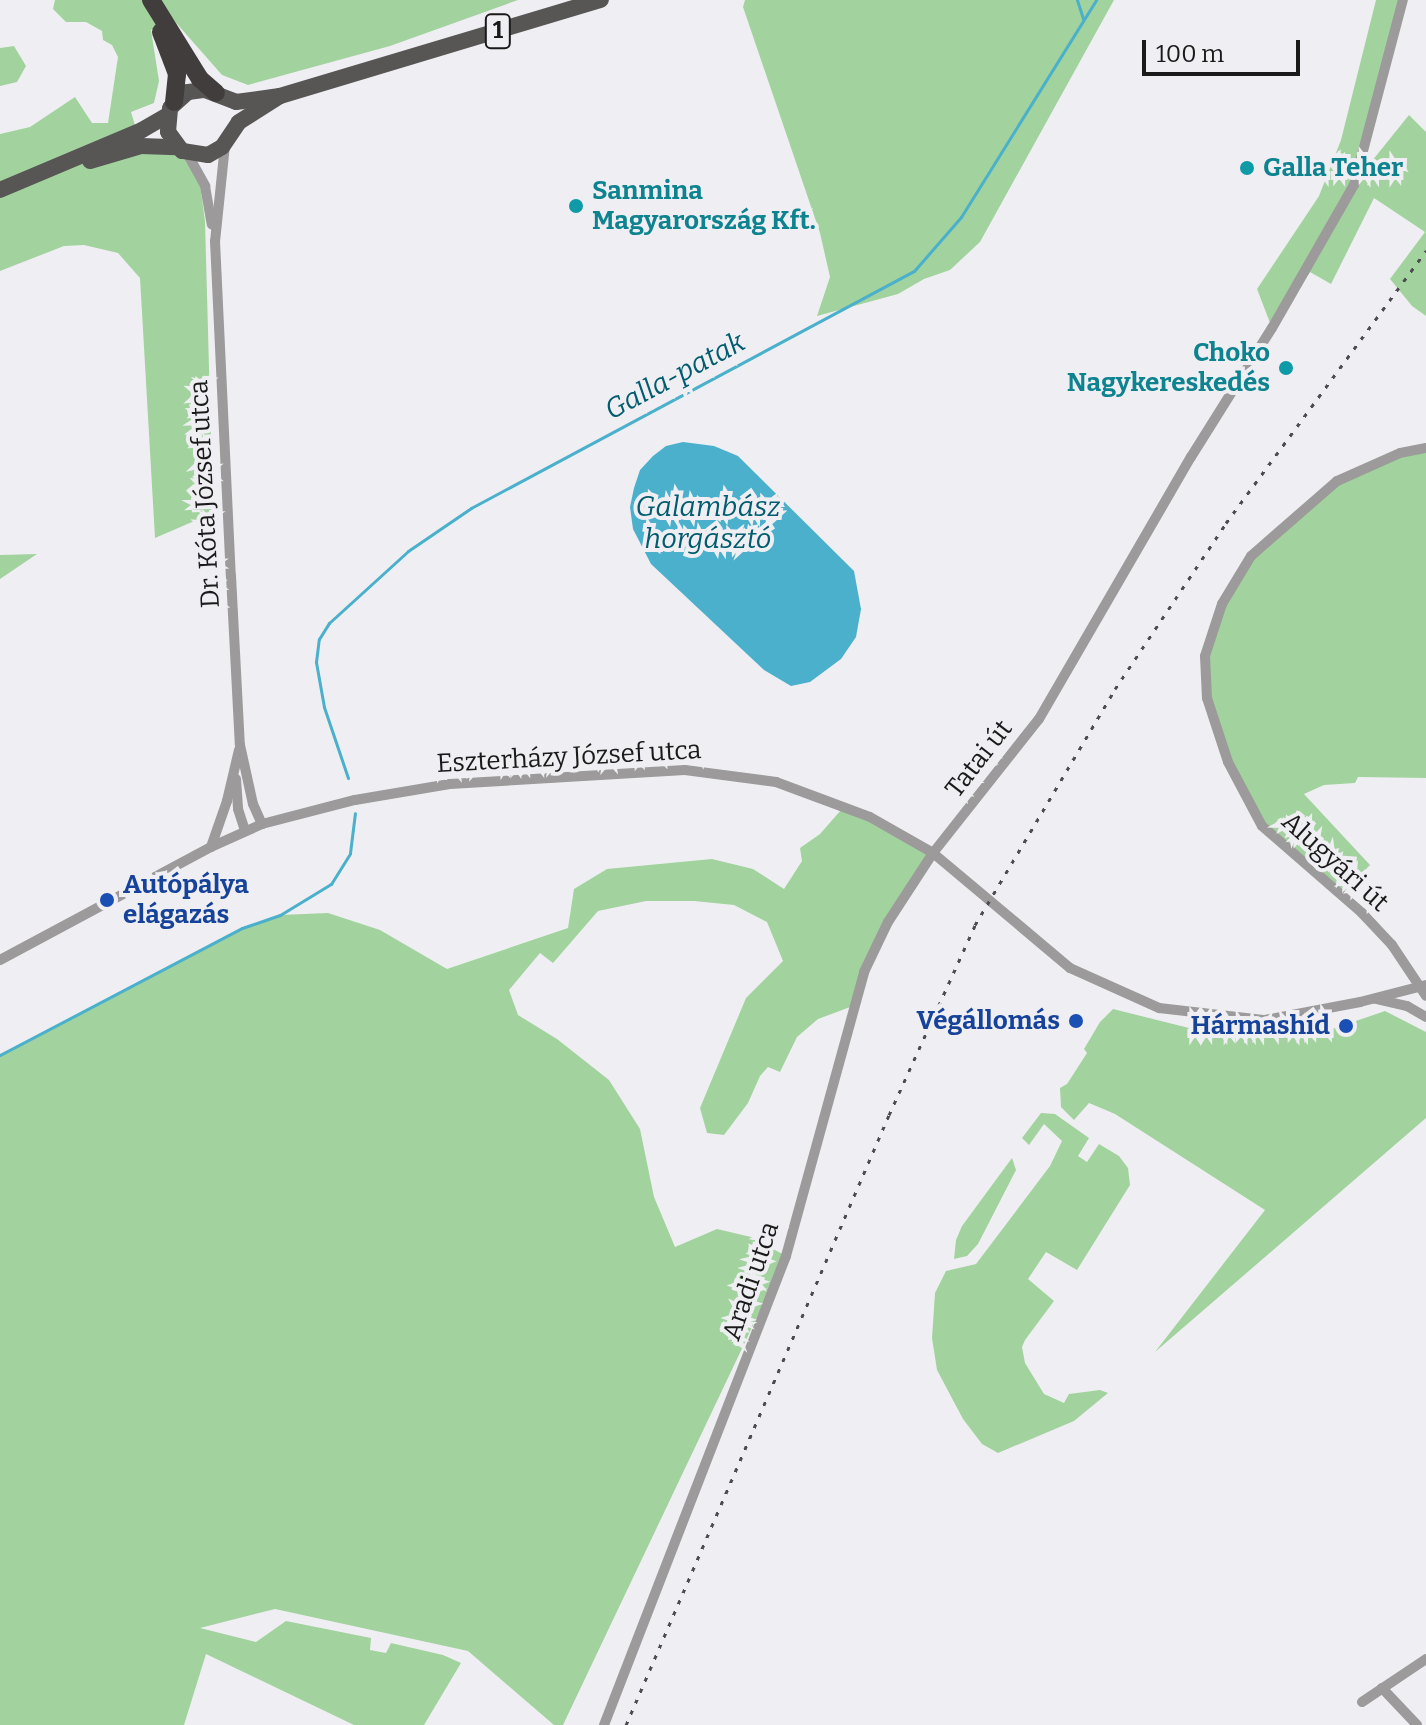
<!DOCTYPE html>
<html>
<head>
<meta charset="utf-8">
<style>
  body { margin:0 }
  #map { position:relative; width:1426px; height:1725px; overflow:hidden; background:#efeff3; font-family:Bitter,serif }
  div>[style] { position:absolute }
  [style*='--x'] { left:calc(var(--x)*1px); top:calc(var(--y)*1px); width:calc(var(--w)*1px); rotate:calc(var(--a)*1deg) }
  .green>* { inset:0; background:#a2d39e }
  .water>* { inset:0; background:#4ab0cb }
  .stream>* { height:3px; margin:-1.5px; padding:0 1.5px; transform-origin:1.5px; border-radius:1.5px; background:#4ab0cb }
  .minor>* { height:10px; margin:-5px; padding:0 5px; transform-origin:5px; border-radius:5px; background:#9c9a9a }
  .primary>* { height:16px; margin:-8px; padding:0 8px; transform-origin:8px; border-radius:8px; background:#585555 }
  .motorway>* { height:18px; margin:-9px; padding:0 9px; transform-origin:9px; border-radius:9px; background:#413d3d }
  .rail>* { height:3px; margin-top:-1.5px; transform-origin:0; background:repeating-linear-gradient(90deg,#4c4c4e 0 4px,transparent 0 12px) }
  .dots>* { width:22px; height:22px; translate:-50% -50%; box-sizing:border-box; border:4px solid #efeff3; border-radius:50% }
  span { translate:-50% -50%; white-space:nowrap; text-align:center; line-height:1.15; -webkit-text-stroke:8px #efeff3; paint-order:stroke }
  .shield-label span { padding:2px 6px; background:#efeff3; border:2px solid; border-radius:6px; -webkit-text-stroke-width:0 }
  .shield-label { font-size:24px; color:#1a1a1b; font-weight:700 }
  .culture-label { font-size:26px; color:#0d838f; font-weight:700 }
  .left { translate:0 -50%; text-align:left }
  .right { translate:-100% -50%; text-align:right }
  .street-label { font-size:26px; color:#1a1a1b }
  .transit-label { font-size:26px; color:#164399; font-weight:700 }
  .water-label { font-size:28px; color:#005c6e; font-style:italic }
  .scale { position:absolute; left:1142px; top:40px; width:158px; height:36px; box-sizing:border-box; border:4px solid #1a1a1b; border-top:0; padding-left:10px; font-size:24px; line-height:28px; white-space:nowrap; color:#1a1a1b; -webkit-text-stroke:6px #efeff3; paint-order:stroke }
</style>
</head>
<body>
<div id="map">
  <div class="green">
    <div style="clip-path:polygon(55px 0,518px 0,390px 46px,248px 85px,222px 75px,171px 17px,151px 30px,159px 81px,154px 103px,131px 112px,141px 145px,186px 156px,200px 184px,205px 221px,213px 513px,155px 538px,140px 278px,118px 253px,84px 245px,64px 246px,0 271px,0 134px,30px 127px,75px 97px,92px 123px,108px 123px,118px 57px,112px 45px,103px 40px,102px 31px,86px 22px,66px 22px,53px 9px)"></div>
    <div style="clip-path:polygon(745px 0,1114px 0,980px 242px,950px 270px,924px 279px,898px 294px,817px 316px,830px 277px,820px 233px,743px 7px)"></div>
    <div style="clip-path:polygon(1376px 0,1403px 0,1355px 182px,1409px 115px,1426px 132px,1426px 316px,1412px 306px,1390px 279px,1425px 232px,1374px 198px,1331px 284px,1310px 272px,1272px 328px,1257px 289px,1319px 196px,1341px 140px)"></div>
    <div style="clip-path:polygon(14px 46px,26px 66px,17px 82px,0 86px,0 48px)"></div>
    <div style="clip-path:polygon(1426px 448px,1426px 778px,1358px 777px,1355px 783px,1324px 785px,1304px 794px,1370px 865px,1342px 894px,1262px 826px,1228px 762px,1207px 698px,1205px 656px,1222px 604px,1251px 556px,1337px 481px)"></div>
    <div style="clip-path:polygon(37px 554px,0 579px,0 555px)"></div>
    <div style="clip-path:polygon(841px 810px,903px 835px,933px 853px,888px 922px,853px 1006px,818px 1019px,797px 1037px,780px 1072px,768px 1067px,760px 1076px,748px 1103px,724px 1135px,707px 1133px,700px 1108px,746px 998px,783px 961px,767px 922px,734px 905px,694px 901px,646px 901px,598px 911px,553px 963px,540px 953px,509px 990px,518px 1015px,557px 1039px,609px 1080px,640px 1129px,654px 1197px,675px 1247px,717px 1229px,751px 1237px,786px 1256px,563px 1725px,554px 1725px,468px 1651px,275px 1609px,200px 1628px,256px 1642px,286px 1621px,371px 1638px,370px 1650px,386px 1653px,391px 1643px,443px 1655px,461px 1663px,424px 1725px,354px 1725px,206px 1654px,184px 1725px,0 1725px,0 1055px,242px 928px,280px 915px,328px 913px,380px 930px,447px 969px,568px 928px,574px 889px,607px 869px,712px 859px,753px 869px,784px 889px,802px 861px,800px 848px,820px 834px)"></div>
    <div style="clip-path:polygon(1113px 1009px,1213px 1034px,1312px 1036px,1385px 1011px,1426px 1032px,1426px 1118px,1155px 1352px,1265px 1210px,1115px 1114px,1089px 1103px,1074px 1120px,1061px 1107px,1060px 1088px,1067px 1084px,1087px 1053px,1084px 1049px,1100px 1022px)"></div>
    <div style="clip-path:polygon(1041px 1113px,1055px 1114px,1089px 1138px,1078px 1156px,1087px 1162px,1099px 1144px,1119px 1156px,1128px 1168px,1130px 1185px,1077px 1270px,1046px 1252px,1028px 1279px,1054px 1301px,1025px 1340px,1022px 1347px,1025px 1363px,1044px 1394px,1064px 1403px,1069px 1394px,1100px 1390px,1108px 1393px,1074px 1421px,998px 1453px,982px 1444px,963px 1419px,937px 1370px,932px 1338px,935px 1293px,946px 1271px,976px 1264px,1050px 1166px,1062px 1141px,1044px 1124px,1029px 1145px,1022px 1138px)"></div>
    <div style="clip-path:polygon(1012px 1158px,1016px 1170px,978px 1244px,967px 1256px,954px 1259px,956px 1240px,962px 1226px)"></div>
  </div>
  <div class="water">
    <div style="clip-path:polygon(683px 442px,714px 446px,738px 456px,854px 571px,861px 609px,856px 637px,841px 659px,810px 682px,791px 686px,764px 670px,651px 564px,633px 529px,630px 507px,634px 488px,640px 470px,653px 456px,666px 446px)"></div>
  </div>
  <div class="stream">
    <div style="--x:1077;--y:0;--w:20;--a:72"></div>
    <div style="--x:348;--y:778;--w:75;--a:-108.7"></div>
    <div style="--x:324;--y:707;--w:46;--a:-100.1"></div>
    <div style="--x:316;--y:662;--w:23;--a:-83"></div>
    <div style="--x:319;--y:639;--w:19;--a:-58"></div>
    <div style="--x:329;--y:623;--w:107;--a:-42.3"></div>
    <div style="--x:408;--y:551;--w:76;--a:-34.3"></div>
    <div style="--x:471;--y:508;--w:502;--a:-28.15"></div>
    <div style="--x:914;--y:271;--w:72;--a:-49"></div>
    <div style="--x:961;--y:217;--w:256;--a:-58.1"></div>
    <div style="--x:0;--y:1055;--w:273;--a:-27.7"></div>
    <div style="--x:242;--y:928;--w:40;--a:-18.9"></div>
    <div style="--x:280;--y:915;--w:60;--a:-31.3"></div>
    <div style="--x:331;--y:884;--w:36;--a:-58"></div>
    <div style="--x:350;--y:853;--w:40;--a:-82.9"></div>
  </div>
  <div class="minor">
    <div style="--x:225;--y:145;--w:97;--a:95.9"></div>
    <div style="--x:215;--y:241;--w:335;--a:87.3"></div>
    <div style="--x:231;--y:576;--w:169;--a:87"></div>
    <div style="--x:240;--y:745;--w:60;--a:77.6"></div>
    <div style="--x:253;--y:804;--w:22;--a:66"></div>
    <div style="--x:187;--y:153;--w:38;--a:61"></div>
    <div style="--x:205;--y:186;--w:39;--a:80"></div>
    <div style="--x:1426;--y:448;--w:26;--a:169"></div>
    <div style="--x:1400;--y:453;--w:69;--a:156"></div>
    <div style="--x:1337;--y:481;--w:114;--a:138.9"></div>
    <div style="--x:1251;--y:556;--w:56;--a:121.1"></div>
    <div style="--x:1222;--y:604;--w:55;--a:108.1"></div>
    <div style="--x:1205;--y:656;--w:42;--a:87.3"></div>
    <div style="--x:1207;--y:698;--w:67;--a:71.8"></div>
    <div style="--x:1228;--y:762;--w:72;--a:62"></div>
    <div style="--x:1262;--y:826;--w:133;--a:41"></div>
    <div style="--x:1362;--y:913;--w:44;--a:46.8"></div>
    <div style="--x:1392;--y:945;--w:61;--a:56.3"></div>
    <div style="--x:236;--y:779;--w:30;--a:86"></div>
    <div style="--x:238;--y:809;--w:22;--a:72"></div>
    <div style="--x:211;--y:847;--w:49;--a:-70.8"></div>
    <div style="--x:227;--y:801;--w:52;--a:-76.8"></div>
    <div style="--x:0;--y:960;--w:239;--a:-28.2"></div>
    <div style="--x:211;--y:847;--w:56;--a:-24.3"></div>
    <div style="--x:262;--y:824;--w:96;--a:-14.5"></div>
    <div style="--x:355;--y:800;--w:96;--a:-9.6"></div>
    <div style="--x:450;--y:784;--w:235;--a:-3.4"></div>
    <div style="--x:685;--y:770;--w:92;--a:7.5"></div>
    <div style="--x:776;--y:782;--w:100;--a:20.4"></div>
    <div style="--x:870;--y:817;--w:73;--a:29.7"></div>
    <div style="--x:933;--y:853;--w:179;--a:40"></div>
    <div style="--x:1070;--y:968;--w:98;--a:24.2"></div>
    <div style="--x:1159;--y:1008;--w:107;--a:6.5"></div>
    <div style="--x:1265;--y:1020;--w:97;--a:-10.7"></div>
    <div style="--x:1360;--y:1002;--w:68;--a:-14.4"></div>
    <div style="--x:1376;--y:999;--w:32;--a:13"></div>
    <div style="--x:1407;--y:1006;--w:22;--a:30"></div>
    <div style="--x:1382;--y:1688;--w:51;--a:46.6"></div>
    <div style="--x:1362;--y:1702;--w:77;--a:-33.9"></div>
    <div style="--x:604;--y:1725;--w:503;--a:-68.79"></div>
    <div style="--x:786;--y:1256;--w:295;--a:-74.6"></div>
    <div style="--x:864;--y:972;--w:55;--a:-64.4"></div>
    <div style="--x:888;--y:922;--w:82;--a:-56.9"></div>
    <div style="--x:933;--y:853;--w:171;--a:-51.7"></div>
    <div style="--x:1039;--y:719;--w:303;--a:-59.9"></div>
    <div style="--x:1191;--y:457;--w:152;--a:-57.9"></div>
    <div style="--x:1272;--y:328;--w:165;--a:-60.2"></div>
    <div style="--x:1354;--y:185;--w:191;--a:-75.2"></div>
  </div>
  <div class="primary">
    <div style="--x:280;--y:96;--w:49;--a:147.6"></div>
    <div style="--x:239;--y:122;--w:30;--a:124"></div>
    <div style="--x:222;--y:147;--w:16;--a:150"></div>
    <div style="--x:208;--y:155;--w:26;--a:-171"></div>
    <div style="--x:182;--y:151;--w:24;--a:-126"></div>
    <div style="--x:168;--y:132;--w:24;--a:-85"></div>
    <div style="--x:170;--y:108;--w:24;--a:-42"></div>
    <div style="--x:188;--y:92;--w:17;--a:-7"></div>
    <div style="--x:205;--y:90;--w:33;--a:21"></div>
    <div style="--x:236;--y:102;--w:44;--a:-7.8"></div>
    <div style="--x:280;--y:96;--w:335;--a:-16.7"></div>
    <div style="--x:90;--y:161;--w:53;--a:-16.4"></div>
    <div style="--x:141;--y:146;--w:36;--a:2"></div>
    <div style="--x:0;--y:190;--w:154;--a:-22.9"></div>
    <div style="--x:142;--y:130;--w:30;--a:-30"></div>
  </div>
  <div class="motorway">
    <div style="--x:151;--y:0;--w:93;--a:58.2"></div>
    <div style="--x:200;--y:79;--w:21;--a:41"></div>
    <div style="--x:161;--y:32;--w:45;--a:69.1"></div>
    <div style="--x:177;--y:74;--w:28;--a:96"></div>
  </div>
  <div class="rail">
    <div style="--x:626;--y:1725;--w:664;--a:-66.68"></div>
    <div style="--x:889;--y:1115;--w:209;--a:-65.6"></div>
    <div style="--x:975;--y:925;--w:274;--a:-59.3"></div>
    <div style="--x:1115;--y:689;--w:200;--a:-56.2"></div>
    <div style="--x:1226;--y:523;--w:338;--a:-53.7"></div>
  </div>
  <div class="dots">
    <div style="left:1247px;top:168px;background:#0f9aa8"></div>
    <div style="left:576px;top:206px;background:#0f9aa8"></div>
    <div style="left:1286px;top:368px;background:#0f9aa8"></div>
    <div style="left:107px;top:900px;background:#1a4fb4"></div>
    <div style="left:1076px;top:1021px;background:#1a4fb4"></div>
    <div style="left:1346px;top:1026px;background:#1a4fb4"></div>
  </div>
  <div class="shield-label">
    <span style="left:498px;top:31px">1</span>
  </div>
  <div class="culture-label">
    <span class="left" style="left:1263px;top:168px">Galla Teher</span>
    <span class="left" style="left:592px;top:206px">Sanmina<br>Magyarország Kft.</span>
    <span class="right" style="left:1270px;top:368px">Choko<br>Nagykereskedés</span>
  </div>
  <div class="street-label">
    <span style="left:205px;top:494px;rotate:-93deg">Dr. Kóta József utca</span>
    <span style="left:569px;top:757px;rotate:-3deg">Eszterházy József utca</span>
    <span style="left:979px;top:759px;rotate:-52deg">Tatai út</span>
    <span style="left:1335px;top:862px;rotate:42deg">Alugyári út</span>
    <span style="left:751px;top:1281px;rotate:-71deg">Aradi utca</span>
  </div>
  <div class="transit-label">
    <span class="left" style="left:123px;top:900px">Autópálya<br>elágazás</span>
    <span class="right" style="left:1060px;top:1021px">Végállomás</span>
    <span class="right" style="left:1330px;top:1026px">Hármashíd</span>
  </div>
  <div class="water-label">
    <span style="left:675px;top:376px;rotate:-28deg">Galla-patak</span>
    <span style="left:708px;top:523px">Galambász<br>horgásztó</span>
  </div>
  <div class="scale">100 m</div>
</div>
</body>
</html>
